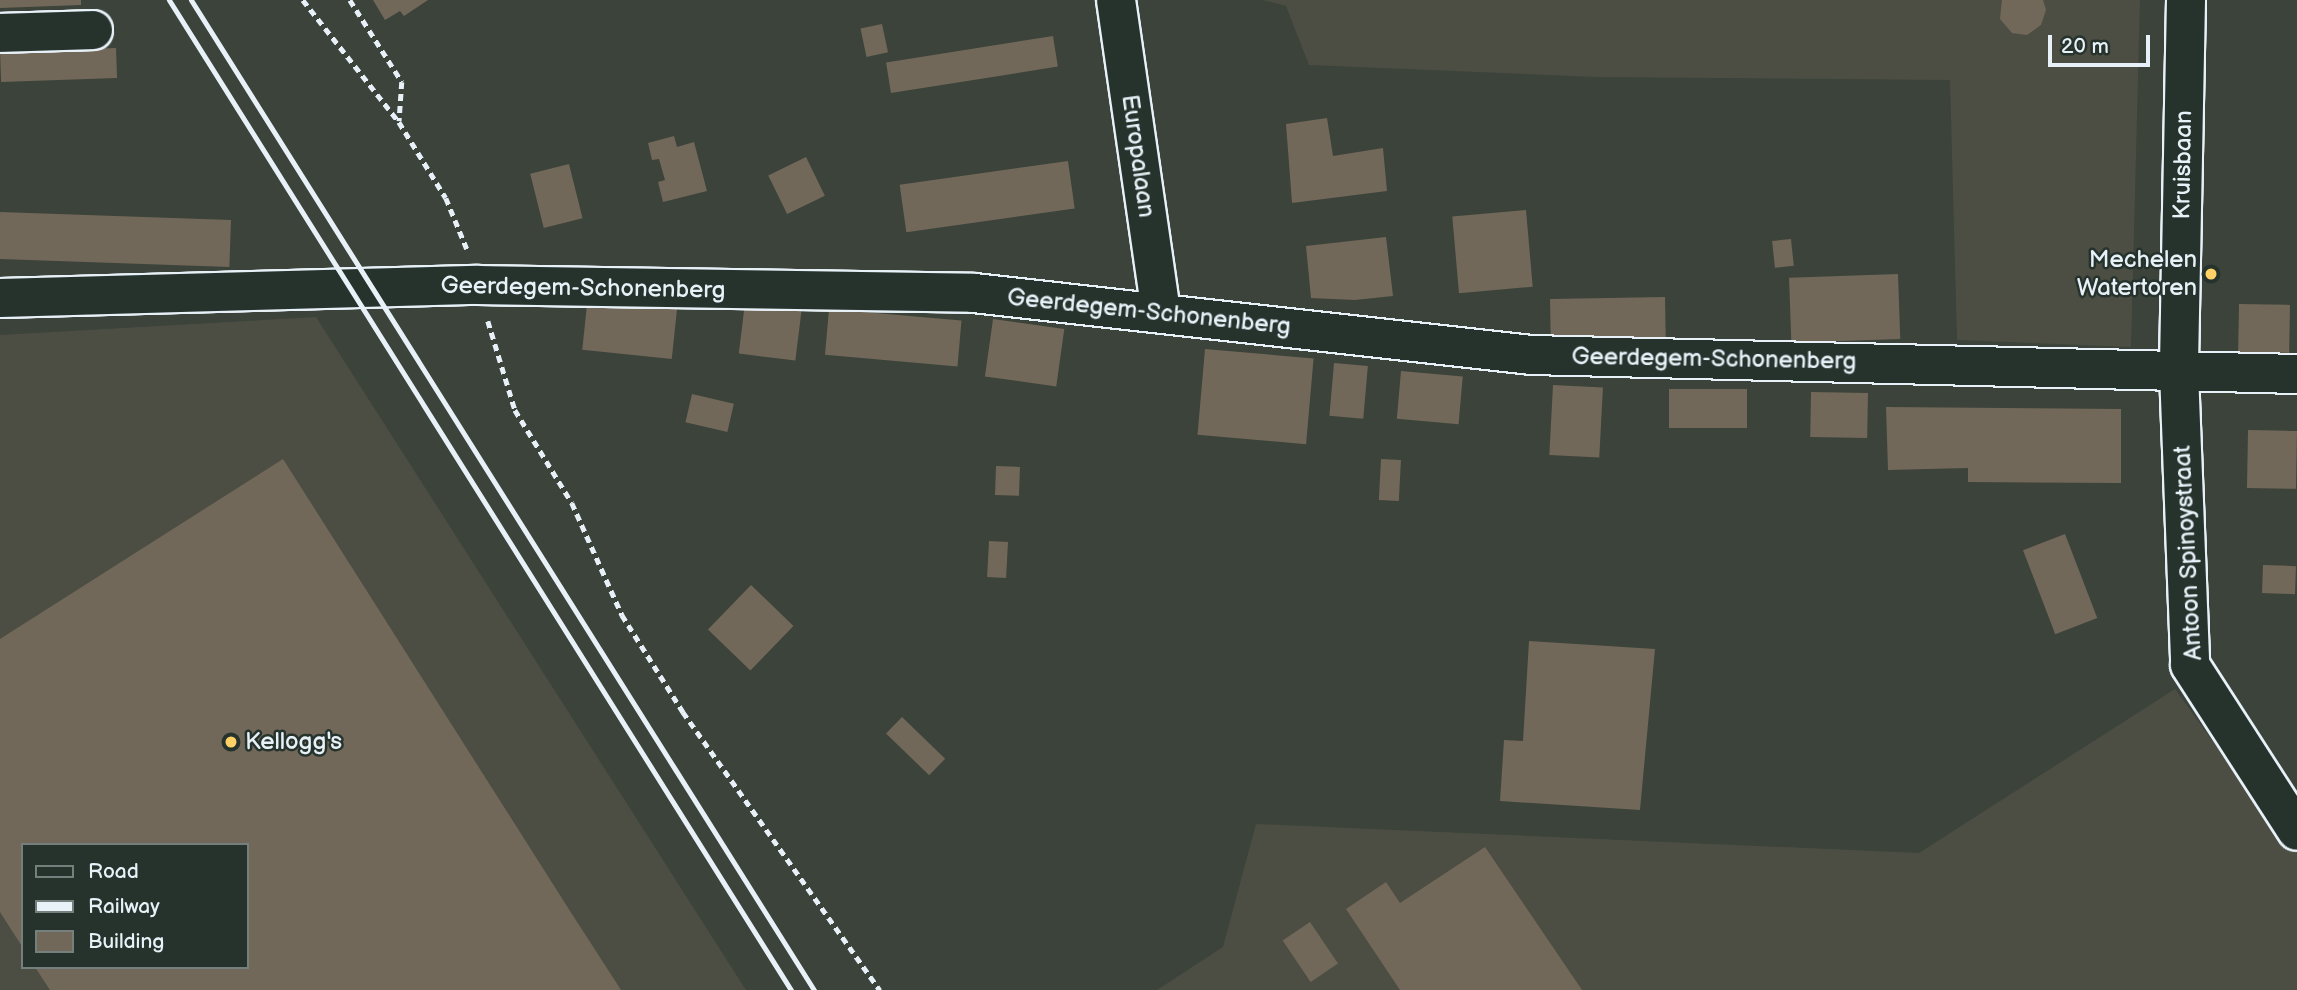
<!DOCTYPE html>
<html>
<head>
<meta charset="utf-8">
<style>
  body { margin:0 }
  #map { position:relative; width:2297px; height:990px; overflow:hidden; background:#3c433a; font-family:"Balsamiq Sans",sans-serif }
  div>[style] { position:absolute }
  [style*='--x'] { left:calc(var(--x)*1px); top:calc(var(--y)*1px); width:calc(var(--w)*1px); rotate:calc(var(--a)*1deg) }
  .built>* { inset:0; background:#4c4e43 }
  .building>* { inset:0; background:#716859; transform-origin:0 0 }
  .path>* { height:4.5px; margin-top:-2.25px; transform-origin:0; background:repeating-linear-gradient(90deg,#e8f1f8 0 7px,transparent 0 12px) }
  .roads { filter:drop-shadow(2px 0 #e8f1f8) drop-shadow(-2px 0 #e8f1f8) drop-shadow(0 2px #e8f1f8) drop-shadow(0 -2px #e8f1f8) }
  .minor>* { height:38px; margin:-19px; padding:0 19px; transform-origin:19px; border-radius:19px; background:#26332d }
  .rail>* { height:5px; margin:-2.5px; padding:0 2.5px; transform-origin:2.5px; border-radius:2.5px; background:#e8f1f8 }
  .dots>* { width:19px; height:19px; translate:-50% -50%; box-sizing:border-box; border:4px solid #26332d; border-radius:50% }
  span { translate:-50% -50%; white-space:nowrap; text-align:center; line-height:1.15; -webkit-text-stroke:5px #26332d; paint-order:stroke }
  .street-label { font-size:24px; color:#e8f1f8 }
  .poi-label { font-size:24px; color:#e8f1f8 }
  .right { translate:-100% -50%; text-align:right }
  .left { translate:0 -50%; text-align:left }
  .legend { position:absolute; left:21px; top:843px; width:228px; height:126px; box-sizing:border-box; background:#26332d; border:2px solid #747f7e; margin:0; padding:9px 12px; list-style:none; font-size:21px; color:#e8f1f8 }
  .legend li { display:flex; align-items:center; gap:14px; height:35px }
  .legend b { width:35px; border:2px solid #747f7e }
  .scale { position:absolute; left:2048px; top:35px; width:102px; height:32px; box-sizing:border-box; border:4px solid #e8f1f8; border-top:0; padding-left:9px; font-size:21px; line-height:24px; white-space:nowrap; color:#e8f1f8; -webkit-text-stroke:5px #26332d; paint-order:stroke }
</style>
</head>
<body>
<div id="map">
  <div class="built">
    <div style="clip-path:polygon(1263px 0,2140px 0,2131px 347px,1957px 340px,1950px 80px,1596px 77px,1309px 65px,1286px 6px)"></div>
    <div style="clip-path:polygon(evenodd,316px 317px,746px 990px,0 990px,0 335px,316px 317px,23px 845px,247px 845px,247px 967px,23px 967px,23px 845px)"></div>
    <div style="clip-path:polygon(2175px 689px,2276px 829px,2297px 828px,2297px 990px,1157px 990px,1223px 947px,1256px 824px,1919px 853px)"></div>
  </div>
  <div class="building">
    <div style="clip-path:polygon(0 0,81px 0,81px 5px,0 8px)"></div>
    <div style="clip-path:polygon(373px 0,428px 0,404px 16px,400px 11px,385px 20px)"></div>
    <div style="clip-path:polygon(2002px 0,2043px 0,2046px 10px,2041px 25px,2027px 35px,2012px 33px,2000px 19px)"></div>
    <div style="left:882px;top:24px;width:29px;height:22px;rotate:78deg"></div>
    <div style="left:1053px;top:36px;width:31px;height:169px;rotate:81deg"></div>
    <div style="left:116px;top:48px;width:30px;height:116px;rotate:88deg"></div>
    <div style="clip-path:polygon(1327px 118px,1333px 156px,1383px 148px,1387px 191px,1292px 203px,1286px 124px)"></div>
    <div style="clip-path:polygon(674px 136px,677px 147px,694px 142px,707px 191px,663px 202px,658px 182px,665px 180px,659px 159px,652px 160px,648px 143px)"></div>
    <div style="left:806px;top:157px;width:43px;height:42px;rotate:64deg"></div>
    <div style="left:1068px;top:161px;width:48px;height:170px;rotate:82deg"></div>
    <div style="left:569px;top:164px;width:56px;height:40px;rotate:76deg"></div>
    <div style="left:1526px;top:210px;width:77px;height:74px;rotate:85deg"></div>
    <div style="left:231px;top:220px;width:47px;height:231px;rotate:92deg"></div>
    <div style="clip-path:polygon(1386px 237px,1393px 296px,1355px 300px,1311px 298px,1306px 246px)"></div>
    <div style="left:1791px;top:239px;width:27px;height:19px;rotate:84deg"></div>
    <div style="left:1898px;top:274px;width:65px;height:109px;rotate:88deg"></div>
    <div style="left:588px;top:295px;width:90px;height:55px;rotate:6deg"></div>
    <div style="left:1665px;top:297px;width:41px;height:115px;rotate:89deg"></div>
    <div style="left:745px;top:303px;width:57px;height:51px;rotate:7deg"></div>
    <div style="left:2239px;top:304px;width:51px;height:48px;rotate:1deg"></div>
    <div style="left:829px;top:309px;width:133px;height:46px;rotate:5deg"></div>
    <div style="left:993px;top:319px;width:72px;height:58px;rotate:8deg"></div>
    <div style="left:1205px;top:349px;width:109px;height:86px;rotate:5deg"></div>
    <div style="left:1334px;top:363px;width:34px;height:53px;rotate:5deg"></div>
    <div style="left:1401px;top:371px;width:62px;height:48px;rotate:5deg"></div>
    <div style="left:1553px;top:385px;width:50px;height:70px;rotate:3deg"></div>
    <div style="left:1669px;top:389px;width:78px;height:39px"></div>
    <div style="left:1811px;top:392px;width:57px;height:45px;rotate:1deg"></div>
    <div style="left:692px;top:394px;width:43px;height:29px;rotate:13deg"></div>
    <div style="clip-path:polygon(1886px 407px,2121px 409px,2121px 483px,1968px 482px,1968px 468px,1888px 470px)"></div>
    <div style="left:2248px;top:430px;width:49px;height:58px;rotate:1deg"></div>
    <div style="clip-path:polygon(283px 459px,570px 911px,621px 990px,50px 990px,35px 967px,247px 967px,247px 845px,23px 845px,23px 948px,0 912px,0 639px)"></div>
    <div style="left:1381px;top:459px;width:20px;height:41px;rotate:3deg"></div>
    <div style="left:996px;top:466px;width:24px;height:29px;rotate:2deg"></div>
    <div style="left:2065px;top:534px;width:90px;height:45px;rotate:69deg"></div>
    <div style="left:989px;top:541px;width:19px;height:36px;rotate:3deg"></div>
    <div style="left:2263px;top:565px;width:33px;height:28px;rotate:2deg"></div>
    <div style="left:751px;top:585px;width:59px;height:62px;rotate:44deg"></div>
    <div style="clip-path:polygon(1529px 641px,1655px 649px,1640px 810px,1500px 801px,1504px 740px,1523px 741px)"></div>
    <div style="left:902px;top:717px;width:60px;height:23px;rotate:44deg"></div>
    <div style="clip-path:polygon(1485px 847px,1582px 990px,1400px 990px,1346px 909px,1386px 882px,1400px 903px)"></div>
    <div style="left:1310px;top:922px;width:50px;height:33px;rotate:56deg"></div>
  </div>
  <div class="path">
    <div style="--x:303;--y:0;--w:155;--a:51.8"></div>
    <div style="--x:399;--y:122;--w:89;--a:58.3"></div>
    <div style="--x:446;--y:198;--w:55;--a:67.6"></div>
    <div style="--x:350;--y:0;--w:97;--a:57.6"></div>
    <div style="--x:402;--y:82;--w:39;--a:94"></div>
    <div style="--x:488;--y:321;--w:93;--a:73.1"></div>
    <div style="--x:515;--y:410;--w:109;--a:58.5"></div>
    <div style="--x:572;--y:503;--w:123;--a:65.9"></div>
    <div style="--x:622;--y:615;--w:115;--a:57.8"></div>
    <div style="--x:683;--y:712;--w:341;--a:54.7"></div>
  </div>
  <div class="roads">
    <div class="minor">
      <div style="--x:1116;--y:0;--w:316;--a:81.8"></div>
      <div style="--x:2186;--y:0;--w:372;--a:91.1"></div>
      <div style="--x:2179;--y:372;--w:293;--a:87.8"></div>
      <div style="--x:2190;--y:665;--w:197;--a:57.2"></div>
      <div style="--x:0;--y:33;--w:93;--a:-1.8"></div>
      <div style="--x:0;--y:298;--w:478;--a:-1.6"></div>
      <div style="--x:478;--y:285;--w:496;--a:0.9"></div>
      <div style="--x:974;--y:293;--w:560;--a:6.35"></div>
      <div style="--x:1531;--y:355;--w:766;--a:1.42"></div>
    </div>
  </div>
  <div class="rail">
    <div style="--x:169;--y:0;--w:1169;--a:57.86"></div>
    <div style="--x:191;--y:0;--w:1170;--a:57.82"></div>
  </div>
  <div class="dots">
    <div style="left:2211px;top:274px;background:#ffd166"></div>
    <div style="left:231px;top:742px;background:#ffd166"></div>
  </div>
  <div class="street-label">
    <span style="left:1138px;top:156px;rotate:82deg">Europalaan</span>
    <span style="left:2183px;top:165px;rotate:-89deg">Kruisbaan</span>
    <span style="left:583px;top:288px;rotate:1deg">Geerdegem-Schonenberg</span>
    <span style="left:1149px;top:312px;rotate:6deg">Geerdegem-Schonenberg</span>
    <span style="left:1714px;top:359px;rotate:1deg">Geerdegem-Schonenberg</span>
    <span style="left:2188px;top:553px;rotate:-93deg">Antoon Spinoystraat</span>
  </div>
  <div class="poi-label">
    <span class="right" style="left:2197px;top:274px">Mechelen<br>Watertoren</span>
    <span class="left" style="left:245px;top:742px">Kellogg's</span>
  </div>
  <ul class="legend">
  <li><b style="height:9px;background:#26332d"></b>Road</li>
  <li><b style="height:9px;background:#e8f1f8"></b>Railway</li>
  <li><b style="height:19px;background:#716859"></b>Building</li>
  </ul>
  <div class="scale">20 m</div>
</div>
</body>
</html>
